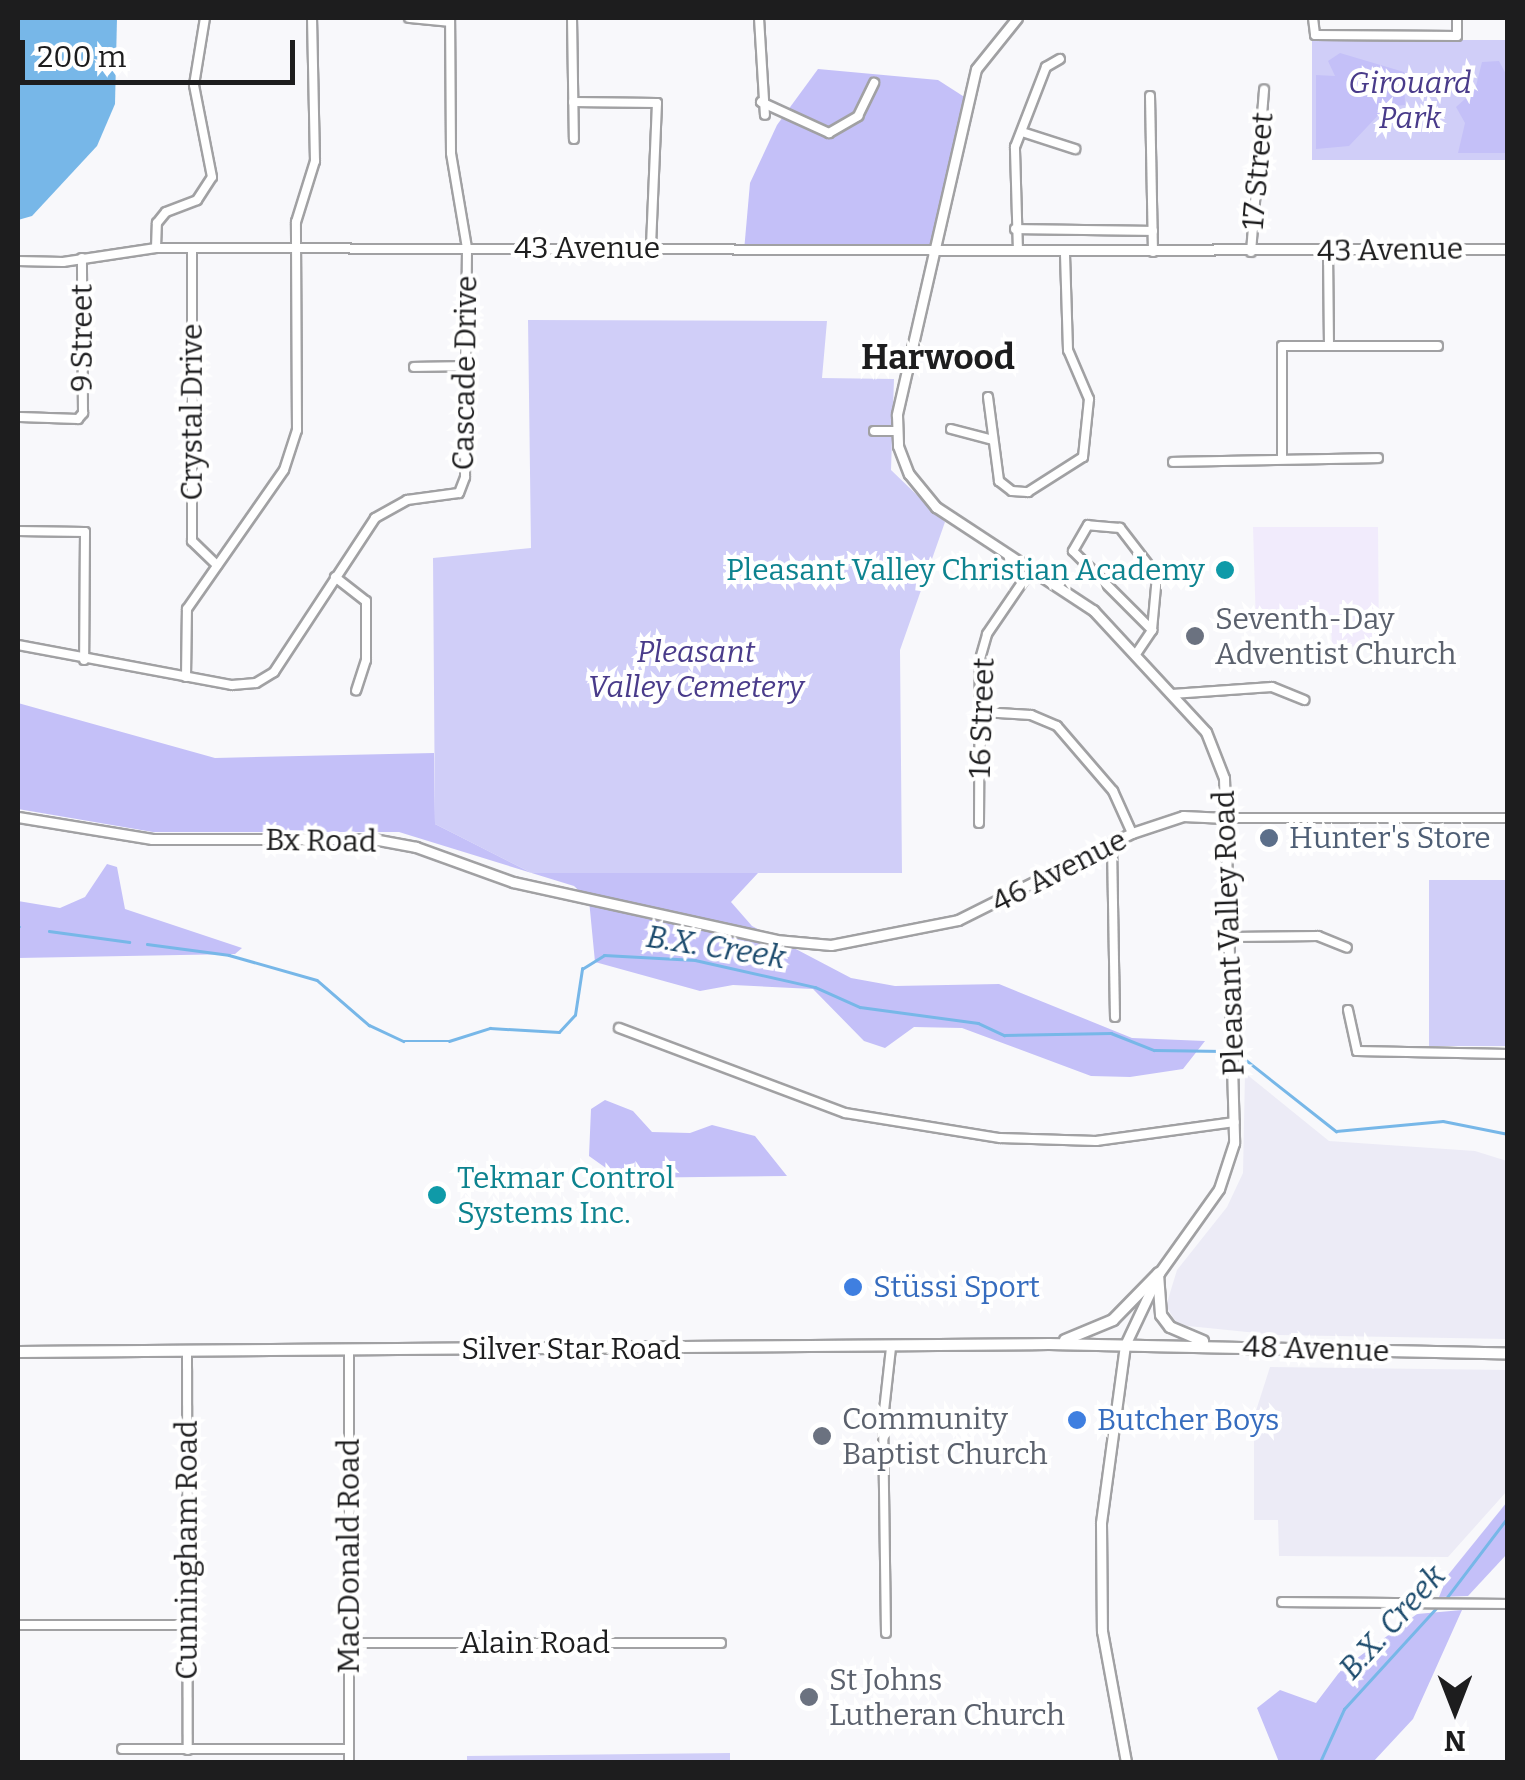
<!DOCTYPE html>
<html>
<head>
<meta charset="utf-8">
<style>
  body { margin:0 }
  #map { position:relative; width:1525px; height:1780px; overflow:hidden; background:#f8f8fb; font-family:Bitter,serif }
  div>[style] { position:absolute }
  [style*='--x'] { left:calc(var(--x)*1px); top:calc(var(--y)*1px); width:calc(var(--w)*1px); rotate:calc(var(--a)*1deg) }
  .built>* { inset:0; background:#ecebf6 }
  .education>* { inset:0; background:#f1ebfc }
  .green>* { inset:0; background:#d0cef8; transform-origin:0 0 }
  .forest>* { inset:0; background:#c4c0f8 }
  .water>* { inset:0; background:#77b7e8 }
  .stream>* { height:2.5px; margin:-1.25px; padding:0 1.25px; transform-origin:1.25px; border-radius:1.25px; background:#77b7e8 }
  .roads { filter:drop-shadow(2px 0 #a1a1a3) drop-shadow(-2px 0 #a1a1a3) drop-shadow(0 2px #a1a1a3) drop-shadow(0 -2px #a1a1a3) }
  .minor>* { height:8px; margin:-4px; padding:0 4px; transform-origin:4px; border-radius:4px; background:#fff }
  .tertiary>* { height:9px; margin:-4.5px; padding:0 4.5px; transform-origin:4.5px; border-radius:4.5px; background:#fff }
  .secondary>* { height:10px; margin:-5px; padding:0 5px; transform-origin:5px; border-radius:5px; background:#fff }
  .dots>* { width:28px; height:28px; translate:-50% -50%; box-sizing:border-box; border:5px solid #fff; border-radius:50% }
  span { translate:-50% -50%; white-space:nowrap; text-align:center; line-height:1.15; -webkit-text-stroke:8px #fff; paint-order:stroke }
  .park-label { font-size:30px; color:#493b8a; font-style:italic }
  .street-label { font-size:30px; color:#1d1d1e }
  .culture-label { font-size:30px; color:#0d838f }
  .right { translate:-100% -50%; text-align:right }
  .left { translate:0 -50%; text-align:left }
  .worship-label { font-size:30px; color:#5b616d }
  .service-label { font-size:30px; color:#4e5e75 }
  .shop-label { font-size:30px; color:#366cbe }
  .water-label { font-size:32px; color:#1c4b6d; font-style:italic }
  .quarter-label { font-size:35px; color:#1d1d1e; font-weight:700 }
  .frame { position:absolute; inset:0; border:20px solid #1d1d1e; pointer-events:none }
  .north { position:absolute; left:1405px; top:1660px; width:100px; height:100px; -webkit-text-stroke:8px #fff; paint-order:stroke; rotate:180deg; font-size:28px; font-weight:700; line-height:40px; text-align:center; color:#1d1d1e }
  .north::after { content:''; display:block; margin:auto; width:35px; height:45px; background:#1d1d1e; clip-path:polygon(50% 0,100% 100%,50% 72%,0 100%) }
  .scale { position:absolute; left:20px; top:40px; width:275px; height:45px; box-sizing:border-box; border:5px solid #1d1d1e; border-top:0; padding-left:12px; font-size:30px; line-height:35px; white-space:nowrap; color:#1d1d1e; -webkit-text-stroke:8px #fff; paint-order:stroke }
</style>
</head>
<body>
<div id="map">
  <div class="built">
    <div style="clip-path:polygon(1245px 1073px,1329px 1141px,1475px 1151px,1507px 1161px,1507px 1339px,1278px 1335px,1178px 1325px,1166px 1306px,1177px 1270px,1227px 1207px,1243px 1173px)"></div>
    <div style="clip-path:polygon(1270px 1367px,1507px 1370px,1507px 1491px,1448px 1557px,1279px 1556px,1278px 1520px,1254px 1520px,1254px 1417px)"></div>
  </div>
  <div class="education">
    <div style="clip-path:polygon(1253px 527px,1378px 527px,1379px 646px,1332px 647px,1331px 627px,1256px 627px)"></div>
  </div>
  <div class="green">
    <div style="left:1507px;top:40px;width:120px;height:195px;rotate:90deg"></div>
    <div style="clip-path:polygon(528px 320px,827px 321px,822px 378px,894px 379px,891px 470px,945px 522px,900px 650px,902px 873px,532px 873px,435px 824px,433px 558px,531px 548px)"></div>
    <div style="left:1507px;top:880px;width:166px;height:78px;rotate:90deg"></div>
    <div style="clip-path:polygon(730px 1753px,730px 1762px,467px 1762px,467px 1756px)"></div>
  </div>
  <div class="forest">
    <div style="clip-path:polygon(1340px 53px,1404px 72px,1405px 105px,1386px 107px,1349px 146px,1316px 149px,1316px 75px,1335px 76px,1328px 61px)"></div>
    <div style="clip-path:polygon(1499px 61px,1507px 76px,1507px 153px,1458px 153px,1465px 123px,1456px 107px,1475px 90px,1482px 62px)"></div>
    <div style="clip-path:polygon(818px 69px,938px 80px,966px 98px,936px 245px,744px 251px,750px 183px,777px 125px)"></div>
    <div style="clip-path:polygon(18px 703px,215px 758px,434px 753px,435px 824px,532px 873px,758px 873px,731px 902px,752px 926px,851px 978px,895px 986px,999px 984px,1132px 1038px,1205px 1041px,1183px 1069px,1130px 1077px,1091px 1076px,962px 1028px,914px 1027px,885px 1048px,864px 1041px,813px 989px,733px 985px,700px 991px,595px 962px,589px 900px,574px 886px,399px 832px,153px 832px,18px 809px)"></div>
    <div style="clip-path:polygon(107px 864px,117px 867px,125px 909px,242px 948px,235px 954px,18px 958px,18px 901px,60px 908px,85px 897px)"></div>
    <div style="clip-path:polygon(605px 1100px,633px 1111px,652px 1132px,690px 1133px,712px 1125px,755px 1136px,787px 1176px,620px 1178px,589px 1156px,591px 1109px)"></div>
    <div style="clip-path:polygon(1507px 1502px,1507px 1554px,1468px 1596px,1439px 1597px,1448px 1575px)"></div>
    <div style="clip-path:polygon(1462px 1610px,1413px 1719px,1373px 1762px,1279px 1762px,1257px 1708px,1280px 1690px,1316px 1703px,1341px 1670px,1417px 1614px)"></div>
  </div>
  <div class="water">
    <div style="clip-path:polygon(18px 18px,117px 18px,115px 104px,97px 146px,32px 216px,18px 220px)"></div>
  </div>
  <div class="stream">
    <div style="--x:18;--y:927;--w:2;--a:0"></div>
    <div style="--x:49;--y:931;--w:81;--a:7.8"></div>
    <div style="--x:147;--y:944;--w:83;--a:7.6"></div>
    <div style="--x:229;--y:955;--w:91;--a:15.9"></div>
    <div style="--x:317;--y:980;--w:69;--a:40.9"></div>
    <div style="--x:369;--y:1025;--w:38;--a:25"></div>
    <div style="--x:403;--y:1041;--w:46;--a:0"></div>
    <div style="--x:449;--y:1041;--w:43;--a:-17.6"></div>
    <div style="--x:490;--y:1028;--w:69;--a:3.3"></div>
    <div style="--x:559;--y:1032;--w:23;--a:-47"></div>
    <div style="--x:575;--y:1015;--w:47;--a:-81.3"></div>
    <div style="--x:582;--y:969;--w:26;--a:-32"></div>
    <div style="--x:604;--y:955;--w:91;--a:3.1"></div>
    <div style="--x:695;--y:960;--w:123;--a:12.7"></div>
    <div style="--x:815;--y:987;--w:49;--a:24"></div>
    <div style="--x:860;--y:1007;--w:119;--a:7.7"></div>
    <div style="--x:978;--y:1023;--w:29;--a:25"></div>
    <div style="--x:1004;--y:1035;--w:107;--a:-1.1"></div>
    <div style="--x:1111;--y:1033;--w:46;--a:21.6"></div>
    <div style="--x:1154;--y:1050;--w:70;--a:0.8"></div>
    <div style="--x:1246;--y:1060;--w:115;--a:38.3"></div>
    <div style="--x:1336;--y:1131;--w:107;--a:-5.3"></div>
    <div style="--x:1443;--y:1121;--w:66;--a:11.3"></div>
    <div style="--x:1445;--y:1600;--w:104;--a:-52.8"></div>
    <div style="--x:1320;--y:1762;--w:58;--a:-65.6"></div>
    <div style="--x:1344;--y:1709;--w:141;--a:-47.6"></div>
  </div>
  <div class="roads">
    <div class="minor">
      <div style="--x:409;--y:18;--w:41;--a:5.6"></div>
      <div style="--x:572;--y:18;--w:121;--a:89.1"></div>
      <div style="--x:759;--y:18;--w:97;--a:86.5"></div>
      <div style="--x:1313;--y:18;--w:17;--a:83"></div>
      <div style="--x:1315;--y:35;--w:142;--a:0.4"></div>
      <div style="--x:1457;--y:36;--w:18;--a:-90"></div>
      <div style="--x:1150;--y:96;--w:156;--a:88.9"></div>
      <div style="--x:573;--y:102;--w:84;--a:0.7"></div>
      <div style="--x:657;--y:103;--w:146;--a:92.4"></div>
      <div style="--x:761;--y:102;--w:75;--a:24.5"></div>
      <div style="--x:829;--y:133;--w:34;--a:-30"></div>
      <div style="--x:858;--y:116;--w:37;--a:-64"></div>
      <div style="--x:1022;--y:132;--w:56;--a:17.8"></div>
      <div style="--x:1015;--y:229;--w:138;--a:0.8"></div>
      <div style="--x:156;--y:248;--w:25;--a:-88"></div>
      <div style="--x:157;--y:223;--w:14;--a:-51"></div>
      <div style="--x:166;--y:212;--w:33;--a:-21"></div>
      <div style="--x:197;--y:200;--w:27;--a:-57"></div>
      <div style="--x:212;--y:177;--w:94;--a:-101.1"></div>
      <div style="--x:194;--y:85;--w:68;--a:-80.7"></div>
      <div style="--x:192;--y:249;--w:292;--a:90"></div>
      <div style="--x:192;--y:541;--w:35;--a:44"></div>
      <div style="--x:1018;--y:251;--w:104;--a:-91.7"></div>
      <div style="--x:1015;--y:147;--w:86;--a:-68.8"></div>
      <div style="--x:1046;--y:67;--w:16;--a:-30"></div>
      <div style="--x:1328;--y:251;--w:94;--a:89.4"></div>
      <div style="--x:1251;--y:252;--w:163;--a:-85.4"></div>
      <div style="--x:18;--y:261;--w:45;--a:1.3"></div>
      <div style="--x:63;--y:262;--w:94;--a:-8.6"></div>
      <div style="--x:156;--y:248;--w:775;--a:0.15"></div>
      <div style="--x:414;--y:367;--w:53;--a:-1.1"></div>
      <div style="--x:988;--y:397;--w:85;--a:82.5"></div>
      <div style="--x:999;--y:481;--w:16;--a:38"></div>
      <div style="--x:1012;--y:491;--w:16;--a:4"></div>
      <div style="--x:1028;--y:492;--w:65;--a:-32.5"></div>
      <div style="--x:1083;--y:457;--w:58;--a:-84.1"></div>
      <div style="--x:1089;--y:399;--w:53;--a:-113.2"></div>
      <div style="--x:1068;--y:350;--w:98;--a:-91.8"></div>
      <div style="--x:20;--y:417;--w:58;--a:2"></div>
      <div style="--x:78;--y:419;--w:8;--a:-50"></div>
      <div style="--x:83;--y:413;--w:155;--a:-90.4"></div>
      <div style="--x:951;--y:429;--w:43;--a:14.7"></div>
      <div style="--x:874;--y:431;--w:22;--a:0"></div>
      <div style="--x:1282;--y:458;--w:112;--a:-90"></div>
      <div style="--x:1282;--y:346;--w:156;--a:0"></div>
      <div style="--x:1173;--y:462;--w:205;--a:-1.1"></div>
      <div style="--x:18;--y:531;--w:67;--a:0.9"></div>
      <div style="--x:85;--y:532;--w:128;--a:90.4"></div>
      <div style="--x:335;--y:577;--w:39;--a:38"></div>
      <div style="--x:366;--y:601;--w:59;--a:90"></div>
      <div style="--x:366;--y:660;--w:32;--a:108"></div>
      <div style="--x:18;--y:645;--w:218;--a:10.6"></div>
      <div style="--x:232;--y:685;--w:24;--a:-5"></div>
      <div style="--x:256;--y:683;--w:21;--a:-31"></div>
      <div style="--x:274;--y:672;--w:184;--a:-56.7"></div>
      <div style="--x:375;--y:518;--w:37;--a:-29"></div>
      <div style="--x:407;--y:500;--w:52;--a:-7.7"></div>
      <div style="--x:459;--y:493;--w:17;--a:-69"></div>
      <div style="--x:465;--y:477;--w:229;--a:-89.5"></div>
      <div style="--x:467;--y:248;--w:96;--a:-99.6"></div>
      <div style="--x:451;--y:153;--w:135;--a:-90.4"></div>
      <div style="--x:1136;--y:654;--w:29;--a:-56"></div>
      <div style="--x:1152;--y:630;--w:54;--a:-84.7"></div>
      <div style="--x:1157;--y:576;--w:61;--a:-127.6"></div>
      <div style="--x:1120;--y:528;--w:32;--a:-175"></div>
      <div style="--x:1088;--y:525;--w:30;--a:120"></div>
      <div style="--x:1073;--y:551;--w:112;--a:45"></div>
      <div style="--x:186;--y:677;--w:68;--a:-89.2"></div>
      <div style="--x:187;--y:609;--w:169;--a:-55.1"></div>
      <div style="--x:284;--y:470;--w:42;--a:-72"></div>
      <div style="--x:297;--y:430;--w:208;--a:-90.3"></div>
      <div style="--x:296;--y:222;--w:64;--a:-72.7"></div>
      <div style="--x:315;--y:161;--w:143;--a:-91.2"></div>
      <div style="--x:1172;--y:694;--w:100;--a:-4"></div>
      <div style="--x:1272;--y:687;--w:35;--a:22"></div>
      <div style="--x:982;--y:712;--w:49;--a:3.5"></div>
      <div style="--x:1031;--y:715;--w:28;--a:23"></div>
      <div style="--x:1057;--y:726;--w:86;--a:49.3"></div>
      <div style="--x:1113;--y:791;--w:46;--a:65.7"></div>
      <div style="--x:1226;--y:818;--w:282;--a:0"></div>
      <div style="--x:979;--y:823;--w:164;--a:-89.7"></div>
      <div style="--x:980;--y:659;--w:26;--a:-74"></div>
      <div style="--x:987;--y:634;--w:80;--a:-55.7"></div>
      <div style="--x:1112;--y:846;--w:171;--a:89"></div>
      <div style="--x:1232;--y:937;--w:86;--a:-0.7"></div>
      <div style="--x:1318;--y:936;--w:31;--a:22"></div>
      <div style="--x:1348;--y:1010;--w:42;--a:77.6"></div>
      <div style="--x:1357;--y:1051;--w:151;--a:1.1"></div>
      <div style="--x:619;--y:1028;--w:241;--a:20.6"></div>
      <div style="--x:845;--y:1113;--w:157;--a:9.2"></div>
      <div style="--x:1000;--y:1138;--w:96;--a:1.8"></div>
      <div style="--x:1096;--y:1141;--w:140;--a:-7.8"></div>
      <div style="--x:349;--y:1349;--w:413;--a:90"></div>
      <div style="--x:187;--y:1350;--w:400;--a:89.9"></div>
      <div style="--x:1282;--y:1602;--w:226;--a:0.5"></div>
      <div style="--x:18;--y:1625;--w:168;--a:0"></div>
      <div style="--x:886;--y:1633;--w:213;--a:-90.8"></div>
      <div style="--x:883;--y:1420;--w:73;--a:-83.7"></div>
      <div style="--x:349;--y:1643;--w:372;--a:0"></div>
      <div style="--x:122;--y:1749;--w:227;--a:0"></div>
    </div>
    <div class="tertiary">
      <div style="--x:1017;--y:18;--w:65;--a:128.8"></div>
      <div style="--x:976;--y:69;--w:355;--a:102.9"></div>
      <div style="--x:897;--y:415;--w:31;--a:88"></div>
      <div style="--x:898;--y:446;--w:30;--a:69"></div>
      <div style="--x:909;--y:474;--w:43;--a:50.7"></div>
      <div style="--x:936;--y:507;--w:188;--a:33.3"></div>
      <div style="--x:1093;--y:610;--w:166;--a:47.2"></div>
      <div style="--x:1206;--y:732;--w:49;--a:68.6"></div>
      <div style="--x:1224;--y:778;--w:365;--a:88.4"></div>
      <div style="--x:1234;--y:1143;--w:48;--a:108.1"></div>
      <div style="--x:1219;--y:1189;--w:103;--a:125.5"></div>
      <div style="--x:1159;--y:1273;--w:80;--a:115.3"></div>
      <div style="--x:1125;--y:1345;--w:180;--a:97.7"></div>
      <div style="--x:1101;--y:1523;--w:108;--a:89.5"></div>
      <div style="--x:1102;--y:1631;--w:133;--a:79.6"></div>
      <div style="--x:931;--y:250;--w:577;--a:-0.1"></div>
      <div style="--x:18;--y:817;--w:136;--a:9.3"></div>
      <div style="--x:152;--y:839;--w:221;--a:0"></div>
      <div style="--x:373;--y:839;--w:44;--a:10.5"></div>
      <div style="--x:416;--y:847;--w:103;--a:19.8"></div>
      <div style="--x:513;--y:882;--w:269;--a:12.4"></div>
      <div style="--x:776;--y:940;--w:55;--a:5.2"></div>
      <div style="--x:831;--y:945;--w:129;--a:-11.1"></div>
      <div style="--x:958;--y:920;--w:195;--a:-26.6"></div>
      <div style="--x:1132;--y:833;--w:54;--a:-18.4"></div>
      <div style="--x:1183;--y:816;--w:43;--a:2.7"></div>
    </div>
    <div class="secondary">
      <div style="--x:1158;--y:1274;--w:41;--a:85.8"></div>
      <div style="--x:1161;--y:1315;--w:15;--a:53"></div>
      <div style="--x:1170;--y:1327;--w:36;--a:23"></div>
      <div style="--x:1065;--y:1340;--w:52;--a:-22.6"></div>
      <div style="--x:1113;--y:1320;--w:66;--a:-45.6"></div>
      <div style="--x:18;--y:1352;--w:1031;--a:-0.44"></div>
      <div style="--x:1049;--y:1344;--w:459;--a:1.2"></div>
    </div>
  </div>
  <div class="dots">
    <div style="left:1225px;top:570px;background:#0f9aa8"></div>
    <div style="left:1195px;top:636px;background:#6b7280"></div>
    <div style="left:1269px;top:838px;background:#5c6f8a"></div>
    <div style="left:437px;top:1195px;background:#0f9aa8"></div>
    <div style="left:853px;top:1287px;background:#3f7fe0"></div>
    <div style="left:1077px;top:1420px;background:#3f7fe0"></div>
    <div style="left:822px;top:1436px;background:#6b7280"></div>
    <div style="left:809px;top:1697px;background:#6b7280"></div>
  </div>
  <div class="park-label">
    <span style="left:1410px;top:100px">Girouard<br>Park</span>
    <span style="left:696px;top:669px">Pleasant<br>Valley Cemetery</span>
  </div>
  <div class="street-label">
    <span style="left:1258px;top:171px;rotate:-85deg">17 Street</span>
    <span style="left:587px;top:248px">43 Avenue</span>
    <span style="left:1390px;top:250px;rotate:-1deg">43 Avenue</span>
    <span style="left:82px;top:338px;rotate:-90deg">9 Street</span>
    <span style="left:465px;top:373px;rotate:-89deg">Cascade Drive</span>
    <span style="left:192px;top:412px;rotate:-90deg">Crystal Drive</span>
    <span style="left:982px;top:718px;rotate:-88deg">16 Street</span>
    <span style="left:321px;top:841px;rotate:1deg">Bx Road</span>
    <span style="left:1059px;top:871px;rotate:-27deg">46 Avenue</span>
    <span style="left:1229px;top:933px;rotate:-92deg">Pleasant Valley Road</span>
    <span style="left:571px;top:1349px">Silver Star Road</span>
    <span style="left:1316px;top:1349px;rotate:2deg">48 Avenue</span>
    <span style="left:187px;top:1550px;rotate:-90deg">Cunningham Road</span>
    <span style="left:349px;top:1556px;rotate:-90deg">MacDonald Road</span>
    <span style="left:535px;top:1643px">Alain Road</span>
  </div>
  <div class="culture-label">
    <span class="right" style="left:1205px;top:570px">Pleasant Valley Christian Academy</span>
    <span class="left" style="left:457px;top:1195px">Tekmar Control<br>Systems Inc.</span>
  </div>
  <div class="worship-label">
    <span class="left" style="left:1215px;top:636px">Seventh-Day<br>Adventist Church</span>
    <span class="left" style="left:842px;top:1436px">Community<br>Baptist Church</span>
    <span class="left" style="left:829px;top:1697px">St Johns<br>Lutheran Church</span>
  </div>
  <div class="service-label">
    <span class="left" style="left:1289px;top:838px">Hunter's Store</span>
  </div>
  <div class="shop-label">
    <span class="left" style="left:873px;top:1287px">Stüssi Sport</span>
    <span class="left" style="left:1097px;top:1420px">Butcher Boys</span>
  </div>
  <div class="water-label">
    <span style="left:716px;top:947px;rotate:9deg">B.X. Creek</span>
    <span style="left:1392px;top:1622px;rotate:-48deg">B.X. Creek</span>
  </div>
  <div class="quarter-label">
    <span style="left:938px;top:357px">Harwood</span>
  </div>
  <div class="frame"></div>
  <div class="north">N</div>
  <div class="scale">200 m</div>
</div>
</body>
</html>
